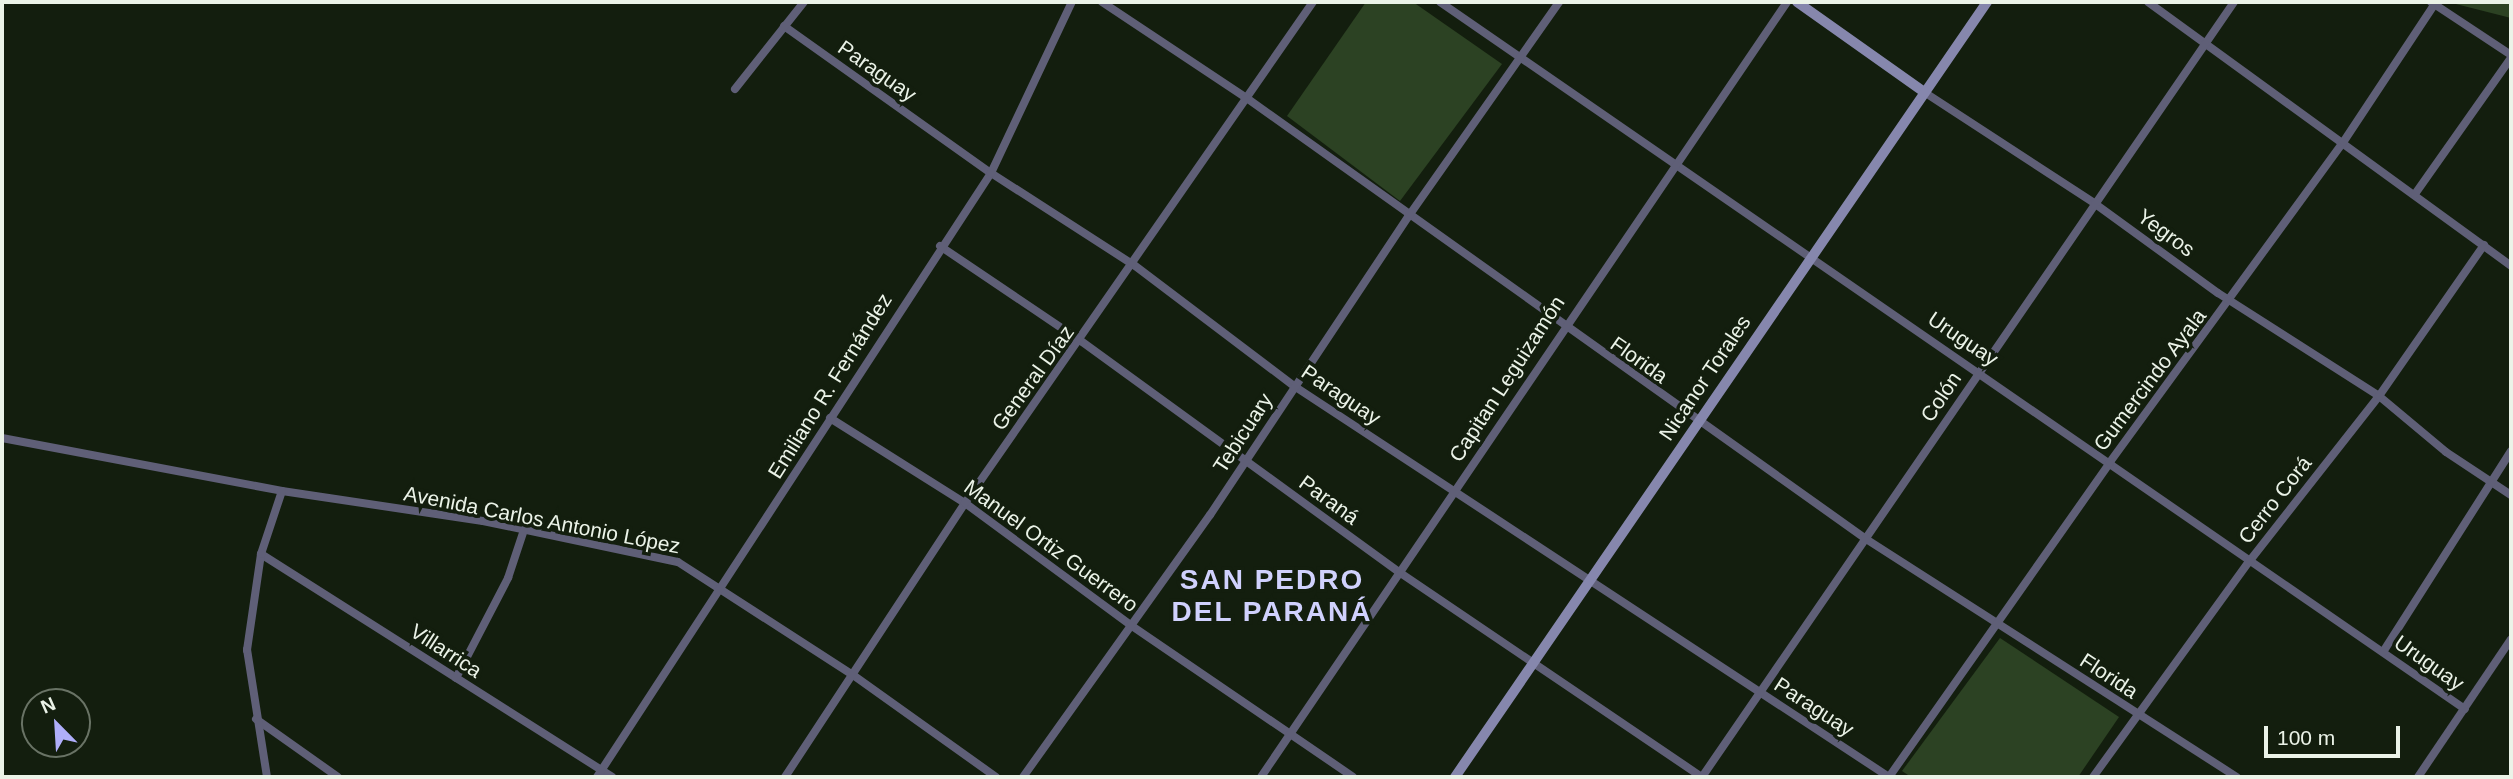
<!DOCTYPE html>
<html>
<head>
<meta charset="utf-8">
<style>
  body { margin:0 }
  #map { position:relative; width:2513px; height:779px; overflow:hidden; background:#131e0e; font-family:Helvetica,sans-serif }
  div>[style] { position:absolute }
  [style*='--x'] { left:calc(var(--x)*1px); top:calc(var(--y)*1px); width:calc(var(--w)*1px); rotate:calc(var(--a)*1deg) }
  .green>* { inset:0; background:#2c4223 }
  .street>* { height:8px; margin:-4px; padding:0 4px; transform-origin:4px; border-radius:4px; background:#5f5f77 }
  .secondary>* { height:10px; margin:-5px; padding:0 5px; transform-origin:5px; border-radius:5px; background:#8687ad }
  span { translate:-50% -50%; white-space:nowrap; text-align:center; line-height:1.15; -webkit-text-stroke:7px #131e0e; paint-order:stroke }
  .street-label { font-size:21px; color:#ebf3e8 }
  .district-label { font-size:28px; color:#d0d1fd; font-weight:700; letter-spacing:2px }
  .frame { position:absolute; inset:0; border:4px solid #ebf3e8; pointer-events:none }
  .north { position:absolute; left:21px; top:688px; width:70px; height:70px; box-sizing:border-box; background:#131e0e; border:2px solid #697365; border-radius:50%; rotate:336deg; font-size:19px; font-weight:700; line-height:28px; text-align:center; color:#ebf3e8 }
  .north::after { content:''; display:block; margin:auto; width:24px; height:32px; background:#afaefa; clip-path:polygon(50% 0,100% 100%,50% 72%,0 100%) }
  .scale { position:absolute; left:2264px; top:726px; width:136px; height:32px; box-sizing:border-box; border:4px solid #ebf3e8; border-top:0; padding-left:9px; font-size:21px; line-height:24px; white-space:nowrap; color:#ebf3e8; -webkit-text-stroke:5px #131e0e; paint-order:stroke }
</style>
</head>
<body>
<div id="map">
  <div class="green">
    <div style="clip-path:polygon(1366px 2px,1413px 2px,1502px 64px,1400px 201px,1287px 116px)"></div>
    <div style="clip-path:polygon(2448px 2px,2511px 2px,2511px 18px)"></div>
    <div style="clip-path:polygon(2000px 638px,2119px 717px,2078px 777px,1911px 777px,1902px 771px)"></div>
  </div>
  <div class="street">
    <div style="--x:1102;--y:2;--w:175;--a:33.6"></div>
    <div style="--x:1248;--y:99;--w:759;--a:35.45"></div>
    <div style="--x:1866;--y:539;--w:441;--a:32.7"></div>
    <div style="--x:1440;--y:2;--w:1245;--a:34.6"></div>
    <div style="--x:2148;--y:2;--w:449;--a:36"></div>
    <div style="--x:2431;--y:2;--w:96;--a:33.5"></div>
    <div style="--x:784;--y:26;--w:254;--a:35.4"></div>
    <div style="--x:991;--y:173;--w:170;--a:32.8"></div>
    <div style="--x:1134;--y:265;--w:201;--a:37.1"></div>
    <div style="--x:1294;--y:386;--w:712;--a:33.31"></div>
    <div style="--x:1889;--y:777;--w:385;--a:-54.9"></div>
    <div style="--x:2110;--y:462;--w:397;--a:-53.9"></div>
    <div style="--x:2344;--y:141;--w:167;--a:-56.5"></div>
    <div style="--x:735;--y:89;--w:111;--a:-51.6"></div>
    <div style="--x:1924;--y:92;--w:203;--a:33.1"></div>
    <div style="--x:2094;--y:203;--w:153;--a:36"></div>
    <div style="--x:2218;--y:293;--w:191;--a:32.6"></div>
    <div style="--x:2379;--y:396;--w:87;--a:39.9"></div>
    <div style="--x:2446;--y:452;--w:78;--a:33.5"></div>
    <div style="--x:2415;--y:194;--w:166;--a:-54.8"></div>
    <div style="--x:940;--y:246;--w:170;--a:34"></div>
    <div style="--x:1081;--y:341;--w:393;--a:36"></div>
    <div style="--x:1399;--y:572;--w:366;--a:34.1"></div>
    <div style="--x:830;--y:418;--w:160;--a:32.2"></div>
    <div style="--x:965;--y:503;--w:204;--a:36.4"></div>
    <div style="--x:1129;--y:624;--w:271;--a:34.3"></div>
    <div style="--x:2;--y:438;--w:285;--a:10.7"></div>
    <div style="--x:282;--y:491;--w:203;--a:8.5"></div>
    <div style="--x:483;--y:521;--w:199;--a:11.9"></div>
    <div style="--x:678;--y:562;--w:208;--a:32.9"></div>
    <div style="--x:853;--y:675;--w:176;--a:35.5"></div>
    <div style="--x:261;--y:554;--w:416;--a:32.4"></div>
    <div style="--x:2383;--y:652;--w:238;--a:-57.5"></div>
    <div style="--x:456;--y:678;--w:113;--a:-62.5"></div>
    <div style="--x:508;--y:578;--w:51;--a:-71.6"></div>
    <div style="--x:256;--y:719;--w:100;--a:35.3"></div>
    <div style="--x:267;--y:777;--w:129;--a:-98.9"></div>
    <div style="--x:247;--y:650;--w:97;--a:-81.7"></div>
    <div style="--x:261;--y:554;--w:66;--a:-71.6"></div>
    <div style="--x:597;--y:777;--w:721;--a:-56.88"></div>
    <div style="--x:991;--y:173;--w:189;--a:-64.7"></div>
    <div style="--x:785;--y:777;--w:328;--a:-56.7"></div>
    <div style="--x:965;--y:503;--w:610;--a:-55.22"></div>
    <div style="--x:1023;--y:777;--w:322;--a:-54.5"></div>
    <div style="--x:1210;--y:515;--w:358;--a:-56.4"></div>
    <div style="--x:1408;--y:217;--w:263;--a:-54.9"></div>
    <div style="--x:1261;--y:777;--w:937;--a:-55.83"></div>
    <div style="--x:1702;--y:777;--w:940;--a:-55.53"></div>
    <div style="--x:2093;--y:777;--w:264;--a:-54.1"></div>
    <div style="--x:2248;--y:563;--w:212;--a:-51.9"></div>
    <div style="--x:2379;--y:396;--w:184;--a:-55.2"></div>
    <div style="--x:2418;--y:777;--w:166;--a:-56"></div>
  </div>
  <div class="secondary">
    <div style="--x:1797;--y:2;--w:156;--a:35.3"></div>
    <div style="--x:1455;--y:777;--w:940;--a:-55.53"></div>
  </div>
  <div class="street-label">
    <span style="left:877px;top:71px;rotate:35deg">Paraguay</span>
    <span style="left:2166px;top:233px;rotate:36deg">Yegros</span>
    <span style="left:1963px;top:339px;rotate:34deg">Uruguay</span>
    <span style="left:1639px;top:360px;rotate:35deg">Florida</span>
    <span style="left:1033px;top:378px;rotate:-54deg">General Díaz</span>
    <span style="left:1705px;top:378px;rotate:-56deg">Nicanor Torales</span>
    <span style="left:1507px;top:379px;rotate:-57deg">Capitan Leguizamón</span>
    <span style="left:2150px;top:380px;rotate:-53deg">Gumercindo Ayala</span>
    <span style="left:830px;top:386px;rotate:-58deg">Emiliano R. Fernández</span>
    <span style="left:1341px;top:395px;rotate:34deg">Paraguay</span>
    <span style="left:1941px;top:397px;rotate:-56deg">Colón</span>
    <span style="left:1243px;top:433px;rotate:-57deg">Tebicuary</span>
    <span style="left:1329px;top:500px;rotate:36deg">Paraná</span>
    <span style="left:2275px;top:500px;rotate:-52deg">Cerro Corá</span>
    <span style="left:542px;top:520px;rotate:11deg">Avenida Carlos Antonio López</span>
    <span style="left:1051px;top:546px;rotate:36deg">Manuel Ortiz Guerrero</span>
    <span style="left:446px;top:651px;rotate:33deg">Villarrica</span>
    <span style="left:2429px;top:663px;rotate:35deg">Uruguay</span>
    <span style="left:2109px;top:676px;rotate:33deg">Florida</span>
    <span style="left:1814px;top:707px;rotate:33deg">Paraguay</span>
  </div>
  <div class="district-label">
    <span style="left:1272px;top:596px">SAN PEDRO<br>DEL PARANÁ</span>
  </div>
  <div class="frame"></div>
  <div class="north">N</div>
  <div class="scale">100 m</div>
</div>
</body>
</html>
